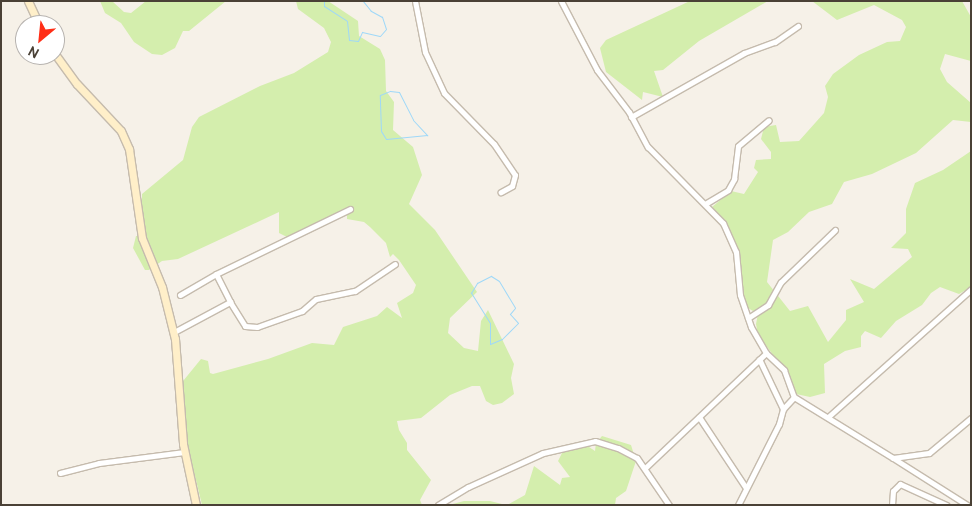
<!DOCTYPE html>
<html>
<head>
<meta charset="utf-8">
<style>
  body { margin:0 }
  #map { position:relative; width:972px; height:506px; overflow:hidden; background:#f6f1e8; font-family:Cabin,sans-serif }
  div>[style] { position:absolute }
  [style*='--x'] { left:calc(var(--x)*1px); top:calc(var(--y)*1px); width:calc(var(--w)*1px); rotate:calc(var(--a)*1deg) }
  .green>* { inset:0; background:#d4eead }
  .stream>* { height:1px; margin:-0.5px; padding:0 0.5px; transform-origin:0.5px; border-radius:0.5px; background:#9fd8f8 }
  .roads { filter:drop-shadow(1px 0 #c5bbad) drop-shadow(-1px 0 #c5bbad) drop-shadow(0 1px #c5bbad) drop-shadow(0 -1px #c5bbad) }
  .street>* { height:5px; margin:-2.5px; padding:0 2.5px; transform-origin:2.5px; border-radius:2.5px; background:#fff }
  .secondary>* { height:7px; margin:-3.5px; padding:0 3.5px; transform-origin:3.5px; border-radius:3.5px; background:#ffefc9 }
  span { translate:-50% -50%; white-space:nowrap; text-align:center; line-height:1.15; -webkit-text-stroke:4px #fff; paint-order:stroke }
  .frame { position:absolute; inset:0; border:2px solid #4a4136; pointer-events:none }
  .north { position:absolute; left:15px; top:15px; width:50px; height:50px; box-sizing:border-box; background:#fff; border:1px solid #b7b3af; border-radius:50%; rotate:208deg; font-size:14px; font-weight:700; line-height:20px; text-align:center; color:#4a4136 }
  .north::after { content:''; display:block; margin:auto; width:18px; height:22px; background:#ff2e16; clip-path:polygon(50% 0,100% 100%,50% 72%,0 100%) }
</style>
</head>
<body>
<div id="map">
  <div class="green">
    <div style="clip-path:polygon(100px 1px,112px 1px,124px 12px,131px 13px,146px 1px,226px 1px,189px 31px,183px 31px,175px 48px,162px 55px,152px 54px,134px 42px,121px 23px,105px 13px)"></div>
    <div style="clip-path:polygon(296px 1px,328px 1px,358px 21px,359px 36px,380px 49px,385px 60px,386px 91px,394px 102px,393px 130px,413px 147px,422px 175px,409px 204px,435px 230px,477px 292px,450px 318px,448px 333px,464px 348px,478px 351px,481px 321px,488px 310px,514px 364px,511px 378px,514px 394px,502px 403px,493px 405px,486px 401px,480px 386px,472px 386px,450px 395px,421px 418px,397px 421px,399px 430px,407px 443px,407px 450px,431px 480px,420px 500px,422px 505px,202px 505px,182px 423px,184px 399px,179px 386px,201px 359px,208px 361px,210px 373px,213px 374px,268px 359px,312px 343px,334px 345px,343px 327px,377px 316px,387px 307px,402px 318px,397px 303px,413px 293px,416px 285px,399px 260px,393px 254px,390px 257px,386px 243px,370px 227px,364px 222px,347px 219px,347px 208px,287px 237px,279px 233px,279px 212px,178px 259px,162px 261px,149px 270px,145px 270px,133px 248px,136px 236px,141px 236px,142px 194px,183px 160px,192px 127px,199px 117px,260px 86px,294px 73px,328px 52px,331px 42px,324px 28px,298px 9px)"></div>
    <div style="clip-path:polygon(690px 1px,768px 1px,699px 41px,663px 70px,654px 71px,663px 97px,643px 92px,642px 100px,606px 72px,600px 48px,606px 40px)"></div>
    <div style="clip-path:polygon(812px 1px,962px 1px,971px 17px,971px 61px,945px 54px,940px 69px,947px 82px,971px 103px,971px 122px,953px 120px,916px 153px,872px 174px,844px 182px,832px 204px,809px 212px,788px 232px,773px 240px,767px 282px,790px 311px,808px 306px,828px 342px,846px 320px,846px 310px,864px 302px,850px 279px,874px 289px,912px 257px,908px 249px,891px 248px,906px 233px,906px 209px,915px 183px,943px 170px,971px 151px,971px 287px,959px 294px,940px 287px,931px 293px,922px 305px,896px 321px,881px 338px,865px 331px,861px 336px,861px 347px,845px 351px,824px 364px,825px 393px,810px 397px,796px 394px,776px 359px,758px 335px,756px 324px,758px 314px,748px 308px,743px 299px,737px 256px,727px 231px,712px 207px,731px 191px,744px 194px,758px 172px,754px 168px,756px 160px,771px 159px,771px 152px,761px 139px,764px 127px,776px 125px,780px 142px,799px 141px,824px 113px,828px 97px,825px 86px,833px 74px,859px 55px,887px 42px,900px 41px,906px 27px,902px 20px,874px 5px,837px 20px)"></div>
    <div style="clip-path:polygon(602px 436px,631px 445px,636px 461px,626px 491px,616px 498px,615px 505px,507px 505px,525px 495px,534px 466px,560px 485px,562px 478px,570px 477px,558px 461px,563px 451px,586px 445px,595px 451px,596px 443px)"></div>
    <div style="clip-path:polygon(464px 501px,490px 501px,506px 505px,449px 505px)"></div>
  </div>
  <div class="stream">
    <div style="--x:324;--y:1;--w:5;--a:90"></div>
    <div style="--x:324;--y:6;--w:27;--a:33"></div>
    <div style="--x:347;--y:21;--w:19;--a:84"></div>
    <div style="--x:349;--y:40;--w:9;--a:6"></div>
    <div style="--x:358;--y:41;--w:10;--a:-66"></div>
    <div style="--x:362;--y:32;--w:18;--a:13"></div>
    <div style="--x:380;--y:36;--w:9;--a:-49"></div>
    <div style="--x:386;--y:29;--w:13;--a:-108"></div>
    <div style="--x:382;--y:17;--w:13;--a:-151"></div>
    <div style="--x:371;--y:11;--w:13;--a:-129"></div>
    <div style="--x:390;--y:91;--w:9;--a:6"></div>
    <div style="--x:399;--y:92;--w:31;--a:63"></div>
    <div style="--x:413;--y:120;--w:21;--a:47"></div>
    <div style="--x:427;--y:135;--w:41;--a:174.4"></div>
    <div style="--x:386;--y:139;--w:9;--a:-122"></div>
    <div style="--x:381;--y:131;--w:36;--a:-92"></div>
    <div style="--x:380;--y:95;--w:11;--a:-22"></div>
    <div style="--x:491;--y:276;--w:9;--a:32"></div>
    <div style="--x:499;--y:281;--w:31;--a:59"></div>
    <div style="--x:515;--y:308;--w:8;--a:130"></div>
    <div style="--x:510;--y:314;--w:12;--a:48"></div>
    <div style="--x:518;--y:323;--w:23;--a:135"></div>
    <div style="--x:502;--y:339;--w:13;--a:157"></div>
    <div style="--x:490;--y:344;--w:21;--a:-90"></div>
    <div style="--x:490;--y:323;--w:36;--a:-122"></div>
    <div style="--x:471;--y:293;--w:12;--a:-59"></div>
    <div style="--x:477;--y:283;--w:16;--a:-27"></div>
  </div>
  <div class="roads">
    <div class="street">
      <div style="--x:415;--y:1;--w:52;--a:78.9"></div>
      <div style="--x:425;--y:52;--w:45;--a:65.1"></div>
      <div style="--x:444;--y:93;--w:71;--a:45.6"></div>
      <div style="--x:494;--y:144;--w:37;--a:56"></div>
      <div style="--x:515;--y:175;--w:11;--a:105"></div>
      <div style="--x:512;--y:186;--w:13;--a:151"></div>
      <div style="--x:561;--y:1;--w:78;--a:62.4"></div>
      <div style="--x:597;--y:70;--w:53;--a:52.7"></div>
      <div style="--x:629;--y:112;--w:40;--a:62"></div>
      <div style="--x:648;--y:147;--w:107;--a:45.4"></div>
      <div style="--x:723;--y:223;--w:32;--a:66"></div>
      <div style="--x:736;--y:252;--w:43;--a:84.7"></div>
      <div style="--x:740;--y:295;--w:34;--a:71"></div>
      <div style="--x:751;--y:327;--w:30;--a:60"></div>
      <div style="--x:766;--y:353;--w:25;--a:43"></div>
      <div style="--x:784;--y:370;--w:29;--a:70"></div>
      <div style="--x:794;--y:397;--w:116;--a:31.6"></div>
      <div style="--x:893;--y:458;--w:36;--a:-8"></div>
      <div style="--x:929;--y:453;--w:55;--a:-39.8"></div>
      <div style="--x:631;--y:117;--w:130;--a:-29.5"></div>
      <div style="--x:744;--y:53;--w:33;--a:-20"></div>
      <div style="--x:775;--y:42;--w:28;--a:-35"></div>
      <div style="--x:705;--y:204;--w:27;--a:-31"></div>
      <div style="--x:728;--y:190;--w:13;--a:-61"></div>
      <div style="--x:734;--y:179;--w:33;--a:-83"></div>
      <div style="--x:738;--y:146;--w:40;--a:-40"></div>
      <div style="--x:216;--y:274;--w:149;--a:-25.9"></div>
      <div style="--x:180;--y:295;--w:42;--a:-30.3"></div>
      <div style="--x:216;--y:274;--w:31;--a:63"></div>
      <div style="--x:748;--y:318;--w:24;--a:-33"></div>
      <div style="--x:768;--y:305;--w:26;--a:-61"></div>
      <div style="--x:781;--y:282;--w:75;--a:-43.9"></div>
      <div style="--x:174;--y:332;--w:64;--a:-28.2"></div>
      <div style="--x:230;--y:302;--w:28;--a:58"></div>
      <div style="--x:245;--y:326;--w:12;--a:5"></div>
      <div style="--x:257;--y:327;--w:48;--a:-19.6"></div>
      <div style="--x:302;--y:311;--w:18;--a:-41"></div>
      <div style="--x:316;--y:299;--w:40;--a:-12"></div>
      <div style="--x:355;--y:291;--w:48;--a:-34"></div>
      <div style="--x:783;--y:409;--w:16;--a:-47"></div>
      <div style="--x:699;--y:417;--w:85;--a:56.5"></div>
      <div style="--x:828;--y:417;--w:192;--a:-41.8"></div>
      <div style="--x:893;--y:458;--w:88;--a:32.4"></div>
      <div style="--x:645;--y:468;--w:167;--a:-43.5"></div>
      <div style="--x:60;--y:473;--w:40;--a:-14.4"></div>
      <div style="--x:99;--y:463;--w:86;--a:-7.4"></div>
      <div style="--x:438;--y:505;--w:35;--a:-31"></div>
      <div style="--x:468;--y:487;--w:82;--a:-24.4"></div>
      <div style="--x:543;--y:453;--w:53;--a:-13"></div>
      <div style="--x:595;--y:441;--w:24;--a:17"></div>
      <div style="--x:618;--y:448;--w:21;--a:28"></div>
      <div style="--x:637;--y:458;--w:57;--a:55.8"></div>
      <div style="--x:738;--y:505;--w:91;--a:-63.2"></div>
      <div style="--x:779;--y:424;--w:16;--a:-75"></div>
      <div style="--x:783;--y:409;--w:55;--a:-115.6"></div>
      <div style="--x:892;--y:505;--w:14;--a:-86"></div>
      <div style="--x:893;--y:491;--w:10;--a:-45"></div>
      <div style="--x:900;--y:484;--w:51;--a:24.5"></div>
    </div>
    <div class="secondary">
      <div style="--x:28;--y:1;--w:26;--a:65"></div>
      <div style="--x:55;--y:54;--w:37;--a:54"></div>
      <div style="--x:77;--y:84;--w:64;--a:46.9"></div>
      <div style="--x:121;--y:131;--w:20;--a:66"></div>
      <div style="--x:129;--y:149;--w:90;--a:81.7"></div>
      <div style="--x:142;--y:238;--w:53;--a:67.8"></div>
      <div style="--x:162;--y:287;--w:54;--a:76"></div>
      <div style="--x:175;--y:339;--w:105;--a:85.6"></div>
      <div style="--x:183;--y:444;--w:62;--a:78"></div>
    </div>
  </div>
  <div class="frame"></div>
  <div class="north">N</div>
</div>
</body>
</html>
